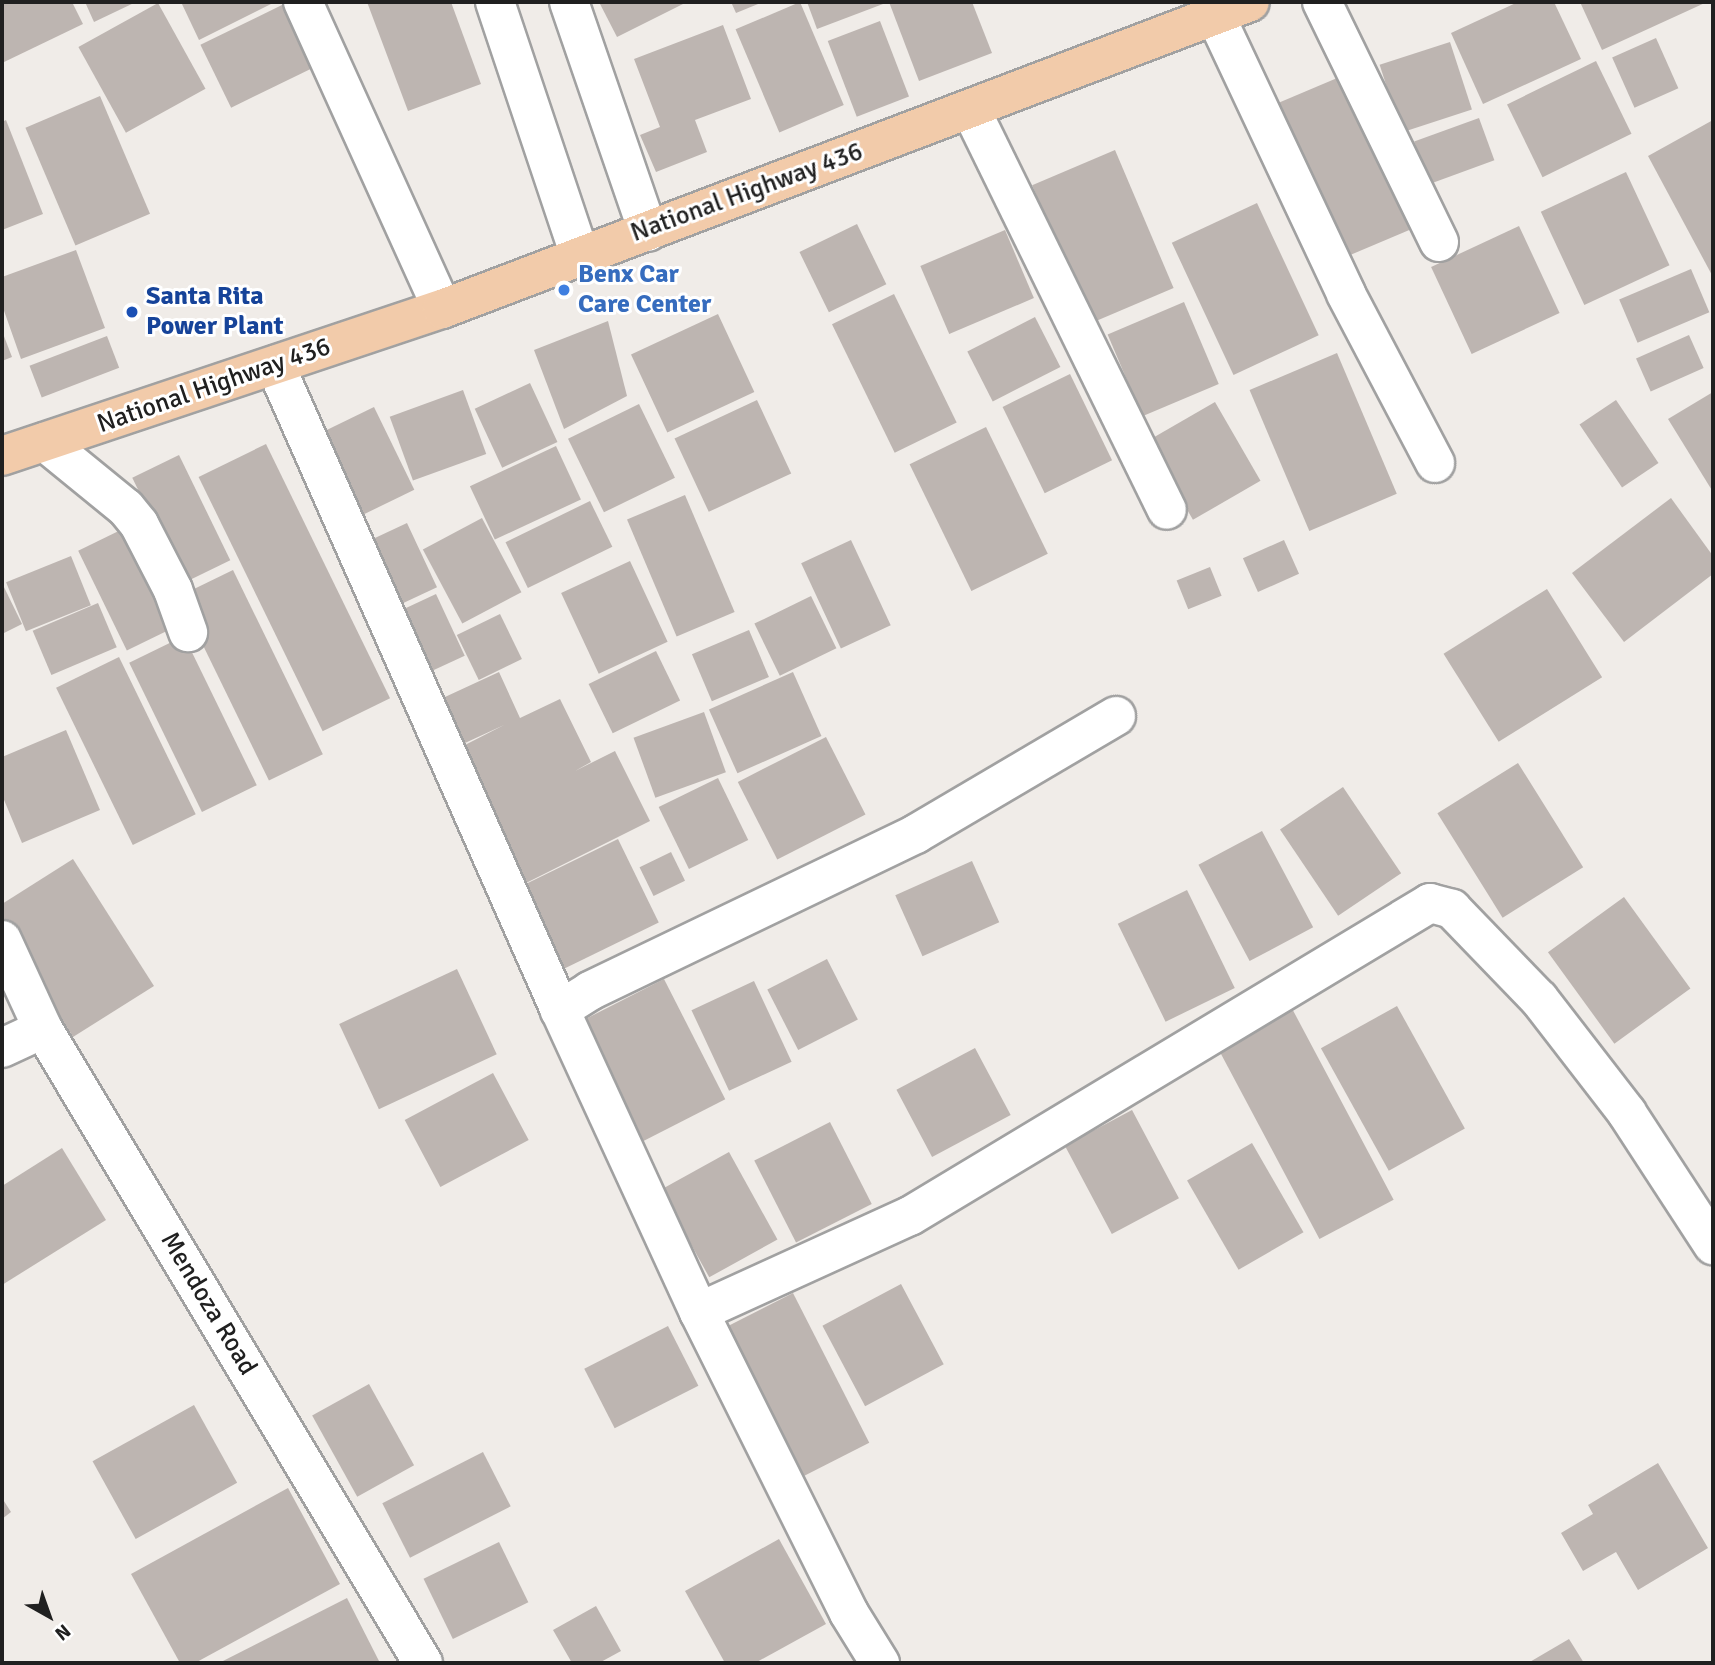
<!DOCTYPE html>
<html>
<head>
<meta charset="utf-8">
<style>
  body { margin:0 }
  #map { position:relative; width:1715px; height:1665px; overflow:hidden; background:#f0ece8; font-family:Signika,sans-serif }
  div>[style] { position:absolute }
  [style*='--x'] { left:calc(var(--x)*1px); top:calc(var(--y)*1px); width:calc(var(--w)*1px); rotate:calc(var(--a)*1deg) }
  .building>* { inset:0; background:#bdb5b1; transform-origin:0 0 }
  .roads { filter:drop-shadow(2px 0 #a1a1a1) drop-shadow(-2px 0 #a1a1a1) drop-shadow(0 2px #a1a1a1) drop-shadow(0 -2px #a1a1a1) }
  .minor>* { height:38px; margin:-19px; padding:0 19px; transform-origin:19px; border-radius:19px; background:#fff }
  .major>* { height:38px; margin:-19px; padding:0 19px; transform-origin:19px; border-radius:19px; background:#f2cbaa }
  .dots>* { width:19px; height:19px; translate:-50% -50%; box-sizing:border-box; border:4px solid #fff; border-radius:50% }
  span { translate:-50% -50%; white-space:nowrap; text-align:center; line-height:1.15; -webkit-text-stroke:6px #fff; paint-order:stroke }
  .street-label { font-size:26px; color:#202020 }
  .shop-label { font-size:26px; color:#366cbe; font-weight:700 }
  .left { translate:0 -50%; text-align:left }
  .transit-label { font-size:26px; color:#164399; font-weight:700 }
  .frame { position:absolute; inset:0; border:4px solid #202020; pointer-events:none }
  .north { position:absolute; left:14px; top:1581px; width:70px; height:70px; -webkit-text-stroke:5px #fff; paint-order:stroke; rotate:140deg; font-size:19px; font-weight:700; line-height:28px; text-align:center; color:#202020 }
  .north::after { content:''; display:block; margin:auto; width:24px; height:32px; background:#202020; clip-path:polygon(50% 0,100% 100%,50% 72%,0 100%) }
</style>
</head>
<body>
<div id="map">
  <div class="building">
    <div style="clip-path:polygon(2px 2px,72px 2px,83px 24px,2px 63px)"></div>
    <div style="clip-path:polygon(85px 2px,136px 2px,94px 22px)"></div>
    <div style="clip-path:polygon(181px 2px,275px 2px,199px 40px)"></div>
    <div style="clip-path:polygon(367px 2px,451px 2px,481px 84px,408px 111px)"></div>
    <div style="clip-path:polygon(599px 2px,687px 2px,617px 37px)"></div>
    <div style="clip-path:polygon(731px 2px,763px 2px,736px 13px)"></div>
    <div style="left:800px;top:2px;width:112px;height:70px;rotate:67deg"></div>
    <div style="clip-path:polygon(807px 2px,882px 2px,883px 4px,817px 29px)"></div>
    <div style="clip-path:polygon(889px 2px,972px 2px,992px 53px,919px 81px)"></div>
    <div style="clip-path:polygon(1518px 2px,1554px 2px,1581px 59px,1483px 104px,1451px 33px)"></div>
    <div style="clip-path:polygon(1580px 2px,1707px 2px,1602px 50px)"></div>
    <div style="left:158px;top:3px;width:98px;height:91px;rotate:61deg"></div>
    <div style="left:284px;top:4px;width:70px;height:93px;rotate:64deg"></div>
    <div style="left:880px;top:21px;width:81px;height:56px;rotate:69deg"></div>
    <div style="clip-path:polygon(723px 25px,751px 99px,695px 120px,707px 152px,656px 172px,640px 135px,660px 127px,634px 59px)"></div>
    <div style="left:1656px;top:38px;width:55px;height:48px;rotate:66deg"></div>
    <div style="left:1450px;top:42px;width:71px;height:74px;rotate:72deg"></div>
    <div style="left:1596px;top:61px;width:81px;height:99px;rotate:64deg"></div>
    <div style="left:1349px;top:73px;width:168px;height:77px;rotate:67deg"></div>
    <div style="left:100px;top:96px;width:128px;height:81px;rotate:67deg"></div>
    <div style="left:1479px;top:118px;width:45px;height:69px;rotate:70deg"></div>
    <div style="clip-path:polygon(6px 120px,43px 214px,2px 230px,2px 122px)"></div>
    <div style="clip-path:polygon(1713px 120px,1713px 277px,1648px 156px)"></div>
    <div style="left:1115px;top:150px;width:150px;height:90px;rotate:67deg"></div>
    <div style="left:1626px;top:172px;width:103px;height:94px;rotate:65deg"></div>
    <div style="left:1257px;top:203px;width:146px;height:94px;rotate:65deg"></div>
    <div style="left:857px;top:224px;width:67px;height:64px;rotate:64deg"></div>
    <div style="left:1519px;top:226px;width:96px;height:97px;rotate:65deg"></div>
    <div style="left:1005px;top:230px;width:74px;height:92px;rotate:67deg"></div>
    <div style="clip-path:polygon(76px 250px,105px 328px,21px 359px,2px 305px,2px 277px)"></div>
    <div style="left:1691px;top:269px;width:47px;height:78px;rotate:67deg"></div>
    <div style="left:894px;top:294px;width:143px;height:69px;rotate:64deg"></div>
    <div style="left:1184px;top:302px;width:89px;height:83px;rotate:67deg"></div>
    <div style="left:718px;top:314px;width:86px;height:96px;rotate:65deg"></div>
    <div style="left:1035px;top:317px;width:56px;height:76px;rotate:63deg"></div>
    <div style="clip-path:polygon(608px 321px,627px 396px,564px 429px,534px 350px)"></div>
    <div style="clip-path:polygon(2px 331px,12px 357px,2px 361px)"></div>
    <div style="left:1689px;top:335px;width:36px;height:58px;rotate:66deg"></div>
    <div style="left:107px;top:336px;width:34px;height:83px;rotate:69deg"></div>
    <div style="left:1337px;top:353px;width:153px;height:95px;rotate:67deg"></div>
    <div style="left:1070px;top:374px;width:96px;height:75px;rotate:64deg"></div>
    <div style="left:530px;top:383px;width:65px;height:61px;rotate:65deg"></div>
    <div style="left:463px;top:390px;width:68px;height:78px;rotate:70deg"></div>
    <div style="clip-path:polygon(1713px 392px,1713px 492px,1668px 419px)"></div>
    <div style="left:757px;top:400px;width:81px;height:91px;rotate:65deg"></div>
    <div style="left:1616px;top:400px;width:76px;height:44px;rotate:56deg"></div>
    <div style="left:1215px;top:402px;width:91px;height:78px;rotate:60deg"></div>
    <div style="left:639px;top:404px;width:82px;height:79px;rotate:64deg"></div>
    <div style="left:374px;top:407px;width:92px;height:64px;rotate:64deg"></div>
    <div style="left:986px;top:427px;width:141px;height:85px;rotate:64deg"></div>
    <div style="left:266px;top:444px;width:283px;height:75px;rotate:64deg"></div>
    <div style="left:556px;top:446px;width:59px;height:95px;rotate:65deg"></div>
    <div style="left:179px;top:455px;width:117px;height:52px;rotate:64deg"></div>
    <div style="left:685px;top:495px;width:127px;height:63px;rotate:67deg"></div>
    <div style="clip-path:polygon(1671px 498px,1713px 556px,1713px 574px,1624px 642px,1572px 573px)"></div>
    <div style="left:590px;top:501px;width:51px;height:94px;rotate:64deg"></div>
    <div style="left:482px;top:518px;width:84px;height:67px;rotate:62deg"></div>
    <div style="left:407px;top:523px;width:71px;height:56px;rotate:65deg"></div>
    <div style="left:133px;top:524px;width:111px;height:61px;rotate:64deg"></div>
    <div style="left:851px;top:540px;width:94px;height:55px;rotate:65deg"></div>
    <div style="left:1284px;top:540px;width:37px;height:45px;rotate:66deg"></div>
    <div style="left:71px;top:556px;width:53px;height:70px;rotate:68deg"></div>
    <div style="left:630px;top:561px;width:89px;height:76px;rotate:65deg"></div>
    <div style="left:1210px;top:567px;width:31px;height:36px;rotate:68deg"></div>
    <div style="left:233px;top:570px;width:205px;height:60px;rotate:64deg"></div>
    <div style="clip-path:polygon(2px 583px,22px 624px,2px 634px)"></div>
    <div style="left:1547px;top:589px;width:104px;height:122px;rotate:58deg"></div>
    <div style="left:436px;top:594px;width:68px;height:52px;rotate:65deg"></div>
    <div style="left:811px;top:596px;width:58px;height:63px;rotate:64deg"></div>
    <div style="left:98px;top:603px;width:48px;height:71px;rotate:67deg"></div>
    <div style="left:500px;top:614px;width:50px;height:48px;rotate:64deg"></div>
    <div style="left:749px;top:630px;width:51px;height:62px;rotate:67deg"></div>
    <div style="left:184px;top:636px;width:166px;height:61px;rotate:64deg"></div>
    <div style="left:656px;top:651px;width:55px;height:75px;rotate:64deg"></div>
    <div style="left:119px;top:657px;width:175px;height:70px;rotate:64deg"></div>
    <div style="clip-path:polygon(499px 672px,520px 718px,560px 699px,591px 762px,575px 771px,615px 751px,650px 821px,526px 883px,465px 745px,504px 725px,452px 749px,432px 703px)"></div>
    <div style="left:793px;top:672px;width:70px;height:92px;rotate:66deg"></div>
    <div style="left:704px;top:712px;width:64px;height:75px;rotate:70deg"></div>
    <div style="clip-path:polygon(66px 730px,100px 810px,22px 843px,2px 795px,2px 757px)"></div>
    <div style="left:826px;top:737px;width:87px;height:99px;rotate:63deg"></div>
    <div style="left:1518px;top:763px;width:123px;height:95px;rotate:58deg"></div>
    <div style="left:718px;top:778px;width:69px;height:66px;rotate:64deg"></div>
    <div style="left:1343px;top:787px;width:104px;height:76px;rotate:56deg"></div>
    <div style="left:1262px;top:831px;width:109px;height:72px;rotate:62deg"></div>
    <div style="left:618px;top:839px;width:93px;height:110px;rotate:64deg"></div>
    <div style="left:671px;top:852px;width:32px;height:35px;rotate:64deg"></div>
    <div style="clip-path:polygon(73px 859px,154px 986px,73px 1037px,2px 923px,2px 904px)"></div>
    <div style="left:972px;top:861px;width:67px;height:84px;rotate:66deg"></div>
    <div style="left:1187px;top:890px;width:109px;height:77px;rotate:64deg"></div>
    <div style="left:1624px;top:897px;width:113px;height:94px;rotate:54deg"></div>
    <div style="left:827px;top:959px;width:68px;height:67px;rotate:63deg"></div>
    <div style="left:457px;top:969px;width:94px;height:130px;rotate:65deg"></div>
    <div style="left:664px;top:979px;width:135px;height:94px;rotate:63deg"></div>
    <div style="left:754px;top:981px;width:89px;height:69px;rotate:65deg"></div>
    <div style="left:1288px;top:1001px;width:225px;height:84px;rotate:62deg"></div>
    <div style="left:1397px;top:1006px;width:140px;height:87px;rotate:61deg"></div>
    <div style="left:975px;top:1048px;width:76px;height:89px;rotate:62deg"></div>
    <div style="left:493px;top:1073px;width:76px;height:100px;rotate:62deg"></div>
    <div style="left:1132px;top:1110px;width:100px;height:76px;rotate:62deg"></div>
    <div style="left:830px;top:1122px;width:92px;height:85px;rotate:63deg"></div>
    <div style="left:1252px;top:1143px;width:103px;height:75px;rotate:60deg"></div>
    <div style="clip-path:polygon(62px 1148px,106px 1220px,2px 1285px,2px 1186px)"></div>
    <div style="left:729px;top:1152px;width:100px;height:78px;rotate:61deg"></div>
    <div style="left:901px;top:1284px;width:91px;height:89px;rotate:62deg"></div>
    <div style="left:793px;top:1293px;width:168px;height:80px;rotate:63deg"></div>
    <div style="left:668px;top:1326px;width:67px;height:94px;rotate:63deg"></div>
    <div style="left:369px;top:1384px;width:93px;height:65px;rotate:61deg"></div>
    <div style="left:194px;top:1405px;width:89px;height:116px;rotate:61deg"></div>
    <div style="left:483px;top:1452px;width:61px;height:113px;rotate:63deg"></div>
    <div style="clip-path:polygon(1658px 1463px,1708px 1548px,1638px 1590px,1616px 1552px,1583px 1571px,1561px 1533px,1593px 1514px,1588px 1505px)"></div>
    <div style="clip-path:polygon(288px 1488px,340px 1584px,195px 1663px,180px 1663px,131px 1574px)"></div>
    <div style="clip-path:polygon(2px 1498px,11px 1512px,2px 1519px)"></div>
    <div style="clip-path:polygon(779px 1539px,826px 1624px,755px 1663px,725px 1663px,685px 1591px)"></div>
    <div style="left:499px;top:1542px;width:67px;height:84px;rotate:64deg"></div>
    <div style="clip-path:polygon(347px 1598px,380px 1663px,219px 1663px)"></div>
    <div style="clip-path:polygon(596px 1606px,621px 1651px,599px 1663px,572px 1663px,553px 1630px)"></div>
    <div style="clip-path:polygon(1569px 1639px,1584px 1663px,1528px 1663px)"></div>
  </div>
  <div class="roads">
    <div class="minor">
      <div style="--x:303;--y:2;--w:337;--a:65.6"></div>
      <div style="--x:495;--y:2;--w:265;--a:71.5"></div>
      <div style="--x:569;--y:2;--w:243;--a:71"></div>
      <div style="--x:1322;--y:2;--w:267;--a:64"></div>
      <div style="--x:1215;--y:15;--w:308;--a:64.8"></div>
      <div style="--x:1346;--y:294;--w:191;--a:62.2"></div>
      <div style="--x:971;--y:110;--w:445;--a:63.9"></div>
      <div style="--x:275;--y:365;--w:705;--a:66.16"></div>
      <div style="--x:45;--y:442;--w:104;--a:39.2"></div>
      <div style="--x:126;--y:508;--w:21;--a:51"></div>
      <div style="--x:139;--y:524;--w:74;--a:62.7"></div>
      <div style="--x:173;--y:590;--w:45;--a:70.3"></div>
      <div style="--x:1116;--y:716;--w:232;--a:149.5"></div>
      <div style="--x:916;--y:834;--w:362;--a:154.3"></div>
      <div style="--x:590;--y:991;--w:36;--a:148"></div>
      <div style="--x:560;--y:1010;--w:332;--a:65.3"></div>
      <div style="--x:699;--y:1312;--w:232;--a:-24.5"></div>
      <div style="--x:910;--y:1216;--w:607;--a:-31.04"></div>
      <div style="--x:1430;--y:903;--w:23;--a:15"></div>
      <div style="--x:1452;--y:909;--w:125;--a:46"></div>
      <div style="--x:1539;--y:999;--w:144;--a:52.3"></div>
      <div style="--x:1627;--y:1113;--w:158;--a:56.9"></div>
      <div style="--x:2;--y:940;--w:98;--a:65.3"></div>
      <div style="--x:43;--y:1029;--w:739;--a:59.06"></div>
      <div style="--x:2;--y:1048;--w:45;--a:-24.9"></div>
      <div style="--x:699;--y:1312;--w:336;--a:63.5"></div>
      <div style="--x:849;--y:1613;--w:59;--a:58.2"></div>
    </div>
    <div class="major">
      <div style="--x:2;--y:456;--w:464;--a:-18.5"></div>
      <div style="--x:442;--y:309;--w:864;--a:-20.8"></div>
    </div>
  </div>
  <div class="dots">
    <div style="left:564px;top:290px;background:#3f7fe0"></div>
    <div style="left:132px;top:312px;background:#1a4fb4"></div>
  </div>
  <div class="street-label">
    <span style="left:747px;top:193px;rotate:-20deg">National Highway 436</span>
    <span style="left:214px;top:386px;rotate:-19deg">National Highway 436</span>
    <span style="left:208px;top:1304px;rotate:59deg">Mendoza Road</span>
  </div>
  <div class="shop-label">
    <span class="left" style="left:578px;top:290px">Benx Car<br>Care Center</span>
  </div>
  <div class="transit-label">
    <span class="left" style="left:146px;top:312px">Santa Rita<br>Power Plant</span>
  </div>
  <div class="frame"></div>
  <div class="north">N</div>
</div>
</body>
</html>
